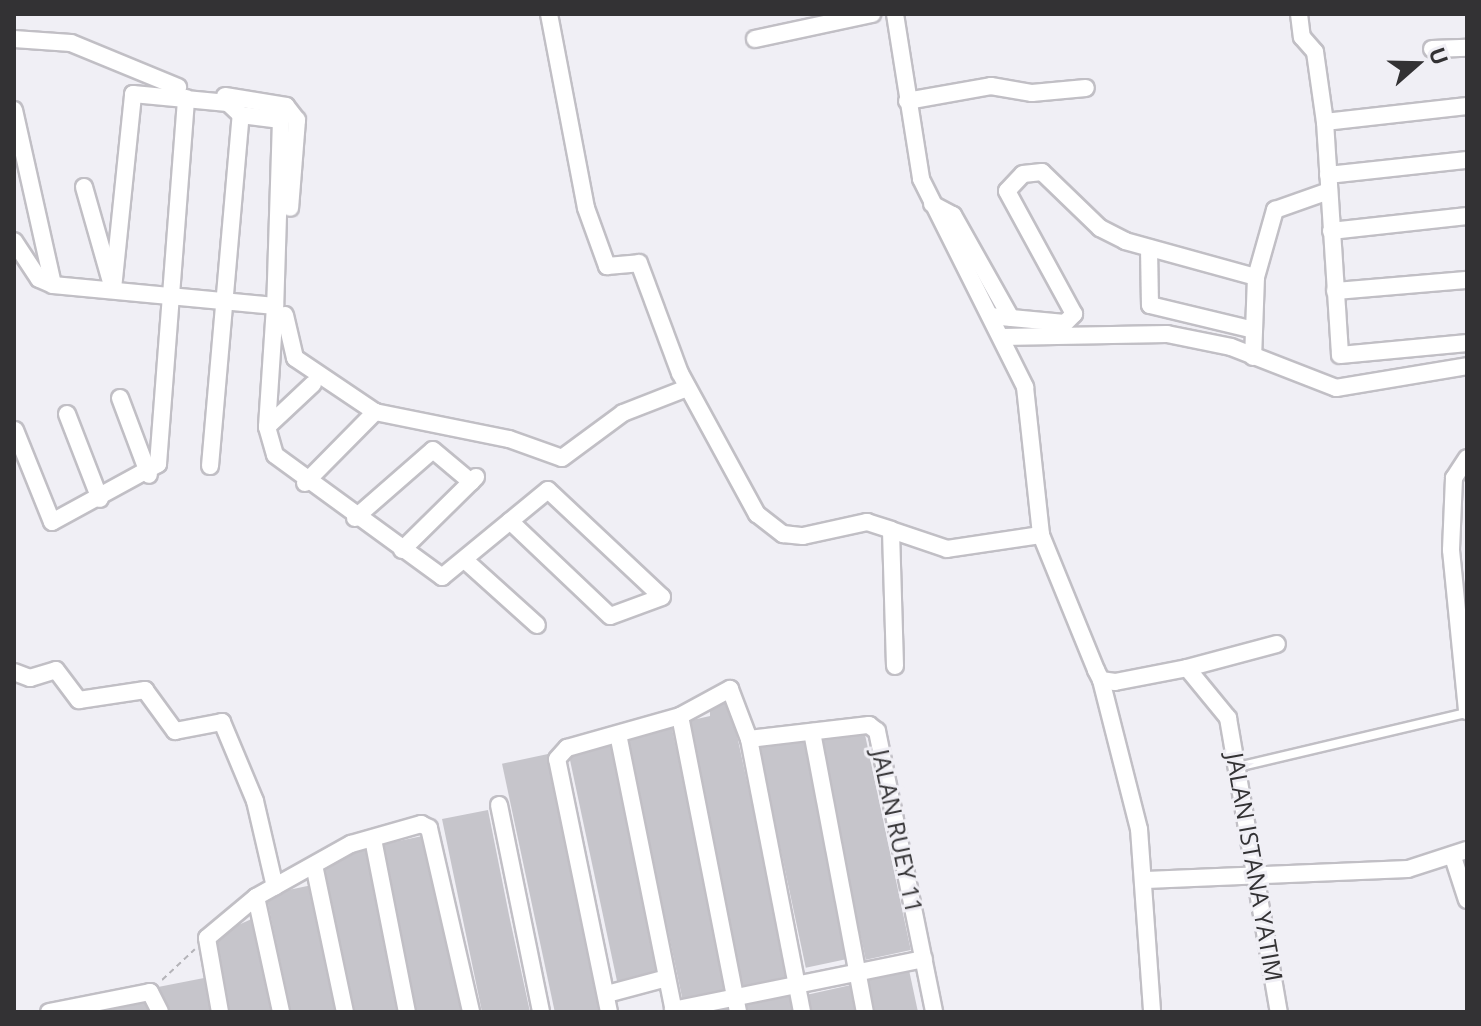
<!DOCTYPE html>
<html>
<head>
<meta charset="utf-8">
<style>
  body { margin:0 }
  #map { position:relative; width:1481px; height:1026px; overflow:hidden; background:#f0eff5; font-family:"Open Sans",sans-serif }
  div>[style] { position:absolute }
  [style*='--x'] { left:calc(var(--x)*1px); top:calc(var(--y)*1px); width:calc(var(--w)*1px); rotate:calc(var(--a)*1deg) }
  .building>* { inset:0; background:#c6c5cb; transform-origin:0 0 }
  .path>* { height:2px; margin-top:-1px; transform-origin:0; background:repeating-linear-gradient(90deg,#b4b3b8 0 6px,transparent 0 10px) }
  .roads { filter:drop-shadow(2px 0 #c1bfc5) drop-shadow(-2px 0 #c1bfc5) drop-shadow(0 2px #c1bfc5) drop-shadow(0 -2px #c1bfc5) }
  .service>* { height:8px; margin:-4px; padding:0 4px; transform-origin:4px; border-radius:4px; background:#fff }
  .minor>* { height:16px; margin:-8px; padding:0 8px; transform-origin:8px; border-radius:8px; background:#fff }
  span { translate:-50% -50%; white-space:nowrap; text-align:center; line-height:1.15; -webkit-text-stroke:6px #f0eff5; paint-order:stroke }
  .street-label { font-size:24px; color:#333234 }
  .frame { position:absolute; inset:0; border:16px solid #333234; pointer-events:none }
  .north { position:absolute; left:1377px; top:24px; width:80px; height:80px; -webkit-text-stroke:6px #f0eff5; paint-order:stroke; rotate:70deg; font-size:22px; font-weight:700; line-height:32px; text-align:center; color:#333234 }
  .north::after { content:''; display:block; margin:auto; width:28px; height:36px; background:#333234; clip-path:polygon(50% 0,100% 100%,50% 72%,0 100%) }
</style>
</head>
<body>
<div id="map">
  <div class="building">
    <div style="clip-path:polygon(729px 698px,789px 977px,743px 986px,688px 721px,710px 716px,710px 706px)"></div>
    <div style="left:671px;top:724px;width:271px;height:46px;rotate:78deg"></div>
    <div style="left:864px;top:730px;width:225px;height:46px;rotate:78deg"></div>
    <div style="left:805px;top:738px;width:225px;height:47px;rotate:78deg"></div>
    <div style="left:614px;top:741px;width:238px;height:47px;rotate:78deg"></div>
    <div style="left:548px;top:754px;width:264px;height:47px;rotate:78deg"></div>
    <div style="clip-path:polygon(488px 810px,509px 915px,530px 1012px,482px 1012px,470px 954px,442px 819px)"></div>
    <div style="left:427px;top:835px;width:181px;height:47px;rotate:78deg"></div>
    <div style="left:366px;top:848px;width:167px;height:47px;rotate:78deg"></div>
    <div style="left:312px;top:885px;width:130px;height:47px;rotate:78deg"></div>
    <div style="clip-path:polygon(258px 916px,278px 1012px,230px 1012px,214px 936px)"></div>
    <div style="clip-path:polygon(909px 970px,918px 1012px,870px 1012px,864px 980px)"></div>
    <div style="clip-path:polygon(204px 978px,211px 1012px,163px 1012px,158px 987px)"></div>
    <div style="clip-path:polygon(851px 985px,857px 1012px,809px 1012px,806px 995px)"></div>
    <div style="clip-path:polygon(789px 989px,794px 1012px,747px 1012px,744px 998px)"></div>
    <div style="clip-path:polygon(154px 996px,157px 1012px,109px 1012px,108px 1006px)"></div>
    <div style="clip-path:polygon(729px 1007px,730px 1012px,711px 1012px,710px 1011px)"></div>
  </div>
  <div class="path">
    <div style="--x:162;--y:980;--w:45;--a:-43.2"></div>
  </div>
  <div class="roads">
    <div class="service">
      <div style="--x:1242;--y:766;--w:231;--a:-13.3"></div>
    </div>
    <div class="minor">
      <div style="--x:549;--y:14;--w:197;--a:79.2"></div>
      <div style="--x:586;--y:208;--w:62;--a:70.1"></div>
      <div style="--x:607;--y:266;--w:32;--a:-5"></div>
      <div style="--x:639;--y:263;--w:117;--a:69.6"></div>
      <div style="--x:680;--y:373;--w:161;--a:61.4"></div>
      <div style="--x:757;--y:514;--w:33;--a:38"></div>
      <div style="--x:783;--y:534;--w:20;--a:6"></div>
      <div style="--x:803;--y:536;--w:66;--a:-12.3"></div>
      <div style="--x:867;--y:522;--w:25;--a:18"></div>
      <div style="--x:895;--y:14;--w:167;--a:81"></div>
      <div style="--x:921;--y:179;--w:233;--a:63.4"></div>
      <div style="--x:1025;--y:387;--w:149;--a:83.8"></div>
      <div style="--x:1041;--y:535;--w:146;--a:67.8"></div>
      <div style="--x:1096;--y:670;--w:11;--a:63"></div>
      <div style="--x:1101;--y:680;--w:14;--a:8"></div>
      <div style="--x:1115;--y:682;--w:73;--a:-11"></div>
      <div style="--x:1187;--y:668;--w:65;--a:50.6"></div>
      <div style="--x:1228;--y:718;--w:298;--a:80.2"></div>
      <div style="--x:1299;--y:14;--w:23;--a:83"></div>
      <div style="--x:1302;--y:37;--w:20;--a:49"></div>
      <div style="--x:1315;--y:52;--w:71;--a:81.9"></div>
      <div style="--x:14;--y:39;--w:57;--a:4"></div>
      <div style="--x:71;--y:43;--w:116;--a:22.4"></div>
      <div style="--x:755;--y:39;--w:120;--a:-12.1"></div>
      <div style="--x:1432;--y:49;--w:35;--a:-2"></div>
      <div style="--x:225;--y:96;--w:62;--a:9.3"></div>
      <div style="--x:286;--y:106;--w:18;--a:52"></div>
      <div style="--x:297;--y:120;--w:88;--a:94.5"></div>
      <div style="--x:907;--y:101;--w:85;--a:-10.1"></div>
      <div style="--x:991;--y:86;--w:42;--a:9.7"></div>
      <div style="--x:1032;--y:93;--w:54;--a:-5.3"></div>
      <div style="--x:1467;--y:106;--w:143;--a:173.6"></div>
      <div style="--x:1325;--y:122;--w:233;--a:86.3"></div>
      <div style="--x:1340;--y:355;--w:128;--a:-5.4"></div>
      <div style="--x:14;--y:110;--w:179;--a:77.4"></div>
      <div style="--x:1328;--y:175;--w:140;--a:-6.2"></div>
      <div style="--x:84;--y:187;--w:106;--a:74.1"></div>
      <div style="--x:113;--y:289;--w:196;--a:-84.1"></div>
      <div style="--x:133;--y:94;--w:95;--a:5.4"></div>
      <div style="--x:228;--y:103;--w:18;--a:43"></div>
      <div style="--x:241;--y:115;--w:40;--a:7.1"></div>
      <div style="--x:281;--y:120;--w:186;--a:91.8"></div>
      <div style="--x:932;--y:204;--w:24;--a:28"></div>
      <div style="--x:953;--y:215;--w:118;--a:60.6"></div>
      <div style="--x:1331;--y:231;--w:137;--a:-6.3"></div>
      <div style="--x:14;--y:241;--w:45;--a:56.7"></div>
      <div style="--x:39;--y:279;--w:15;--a:23"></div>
      <div style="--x:53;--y:285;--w:223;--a:5.4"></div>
      <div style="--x:275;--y:306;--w:121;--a:93.8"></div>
      <div style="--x:267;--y:427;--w:29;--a:74"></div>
      <div style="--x:275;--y:455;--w:207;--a:36.1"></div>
      <div style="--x:442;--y:577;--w:137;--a:-39.4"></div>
      <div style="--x:548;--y:490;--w:156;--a:43.2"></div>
      <div style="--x:662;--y:597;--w:55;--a:159.9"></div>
      <div style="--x:610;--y:616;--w:138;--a:-136.5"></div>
      <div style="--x:1149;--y:248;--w:57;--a:89"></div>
      <div style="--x:1150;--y:305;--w:107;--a:13.5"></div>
      <div style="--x:1256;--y:277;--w:70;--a:-74.2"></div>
      <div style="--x:1275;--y:210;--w:57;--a:-19.4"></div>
      <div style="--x:1335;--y:291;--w:132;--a:-4.8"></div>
      <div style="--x:285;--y:315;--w:44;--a:76.9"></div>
      <div style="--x:295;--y:358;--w:97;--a:34"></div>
      <div style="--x:990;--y:316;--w:75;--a:5.3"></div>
      <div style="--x:1065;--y:323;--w:13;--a:-45"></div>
      <div style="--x:1074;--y:314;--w:140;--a:-118.6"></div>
      <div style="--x:1007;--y:191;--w:23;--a:-47"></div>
      <div style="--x:1023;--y:174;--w:19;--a:-6"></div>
      <div style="--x:1042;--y:172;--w:81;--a:44"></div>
      <div style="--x:1100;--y:228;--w:28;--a:27"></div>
      <div style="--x:1125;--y:241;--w:136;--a:15.4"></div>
      <div style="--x:1256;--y:277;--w:80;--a:92.1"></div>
      <div style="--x:1002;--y:337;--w:165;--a:-1"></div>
      <div style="--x:1167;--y:334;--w:65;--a:11.5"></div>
      <div style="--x:1231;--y:347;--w:113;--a:21.3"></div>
      <div style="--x:1336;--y:388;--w:133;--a:-9.5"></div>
      <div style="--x:120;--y:398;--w:82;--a:69.4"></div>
      <div style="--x:67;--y:414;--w:91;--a:68.8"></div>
      <div style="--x:267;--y:427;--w:63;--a:-43.1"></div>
      <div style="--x:15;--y:430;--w:99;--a:68.1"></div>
      <div style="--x:52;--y:522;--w:121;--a:-28.7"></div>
      <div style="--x:158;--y:464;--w:367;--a:-85.6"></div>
      <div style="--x:1467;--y:458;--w:24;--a:123"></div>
      <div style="--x:1454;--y:478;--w:72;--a:92.4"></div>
      <div style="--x:1451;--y:550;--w:162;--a:84.3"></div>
      <div style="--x:210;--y:466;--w:352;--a:-85"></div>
      <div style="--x:305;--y:483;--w:100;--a:-45.4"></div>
      <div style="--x:375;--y:412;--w:137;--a:11.4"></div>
      <div style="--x:509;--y:439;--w:56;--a:19.7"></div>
      <div style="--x:562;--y:458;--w:76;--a:-36.4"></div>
      <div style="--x:623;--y:413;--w:69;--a:-21.3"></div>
      <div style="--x:355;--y:518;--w:103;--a:-41.1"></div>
      <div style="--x:433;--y:450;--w:50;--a:40.1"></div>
      <div style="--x:402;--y:550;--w:104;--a:-44.6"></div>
      <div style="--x:467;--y:562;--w:94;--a:42"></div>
      <div style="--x:895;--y:666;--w:136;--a:-91.7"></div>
      <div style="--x:891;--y:530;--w:59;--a:18.7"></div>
      <div style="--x:947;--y:549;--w:95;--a:-8.5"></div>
      <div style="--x:1187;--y:668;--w:93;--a:-14.9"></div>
      <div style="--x:14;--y:672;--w:17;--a:21"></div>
      <div style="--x:30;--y:678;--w:27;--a:-17"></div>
      <div style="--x:56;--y:670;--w:38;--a:53"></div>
      <div style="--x:79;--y:700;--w:67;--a:-8.6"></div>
      <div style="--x:145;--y:690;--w:51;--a:53.8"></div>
      <div style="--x:175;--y:731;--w:48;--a:-10.8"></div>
      <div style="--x:222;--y:722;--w:86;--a:67.3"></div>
      <div style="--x:255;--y:801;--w:88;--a:76.9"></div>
      <div style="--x:1101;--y:680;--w:154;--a:75.7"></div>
      <div style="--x:1139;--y:829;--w:183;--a:85.9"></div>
      <div style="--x:680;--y:716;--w:302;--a:78.9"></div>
      <div style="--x:812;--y:732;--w:285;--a:79.3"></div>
      <div style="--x:618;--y:734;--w:284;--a:78.6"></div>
      <div style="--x:749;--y:739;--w:121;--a:-6.7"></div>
      <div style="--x:869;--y:725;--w:10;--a:37"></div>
      <div style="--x:877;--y:731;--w:287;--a:78.5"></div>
      <div style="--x:499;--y:805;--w:211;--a:78.5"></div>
      <div style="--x:373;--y:839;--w:176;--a:78.9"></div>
      <div style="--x:1453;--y:857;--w:45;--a:72"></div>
      <div style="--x:314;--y:865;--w:150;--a:78.1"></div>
      <div style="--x:1146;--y:880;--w:262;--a:-2.4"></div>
      <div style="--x:1408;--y:869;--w:62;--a:-17.9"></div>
      <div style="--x:256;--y:897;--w:118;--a:77.7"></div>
      <div style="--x:607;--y:994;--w:62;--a:-14.9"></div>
      <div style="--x:673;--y:1010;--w:256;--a:-11.5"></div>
      <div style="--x:49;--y:1012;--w:103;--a:-11.2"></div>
      <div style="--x:150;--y:992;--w:22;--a:63"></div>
      <div style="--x:220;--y:1012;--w:75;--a:-100"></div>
      <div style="--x:207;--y:938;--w:64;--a:-39.9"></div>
      <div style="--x:256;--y:897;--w:109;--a:-29.2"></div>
      <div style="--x:351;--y:844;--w:73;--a:-15.9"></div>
      <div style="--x:421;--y:824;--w:9;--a:27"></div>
      <div style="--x:429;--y:828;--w:189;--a:77.1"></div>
      <div style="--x:609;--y:1012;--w:258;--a:-101.6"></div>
      <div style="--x:557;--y:759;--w:15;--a:-48"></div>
      <div style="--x:567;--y:748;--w:117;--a:-15.8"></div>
      <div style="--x:680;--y:716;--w:57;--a:-28.4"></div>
      <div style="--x:730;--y:689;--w:53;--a:69.2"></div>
      <div style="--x:749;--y:739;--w:278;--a:79"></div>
    </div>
  </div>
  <div class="street-label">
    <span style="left:898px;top:831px;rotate:78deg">JALAN RUEY 11</span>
    <span style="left:1255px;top:867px;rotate:80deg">JALAN ISTANA YATIM</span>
  </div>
  <div class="frame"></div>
  <div class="north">U</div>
</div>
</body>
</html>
